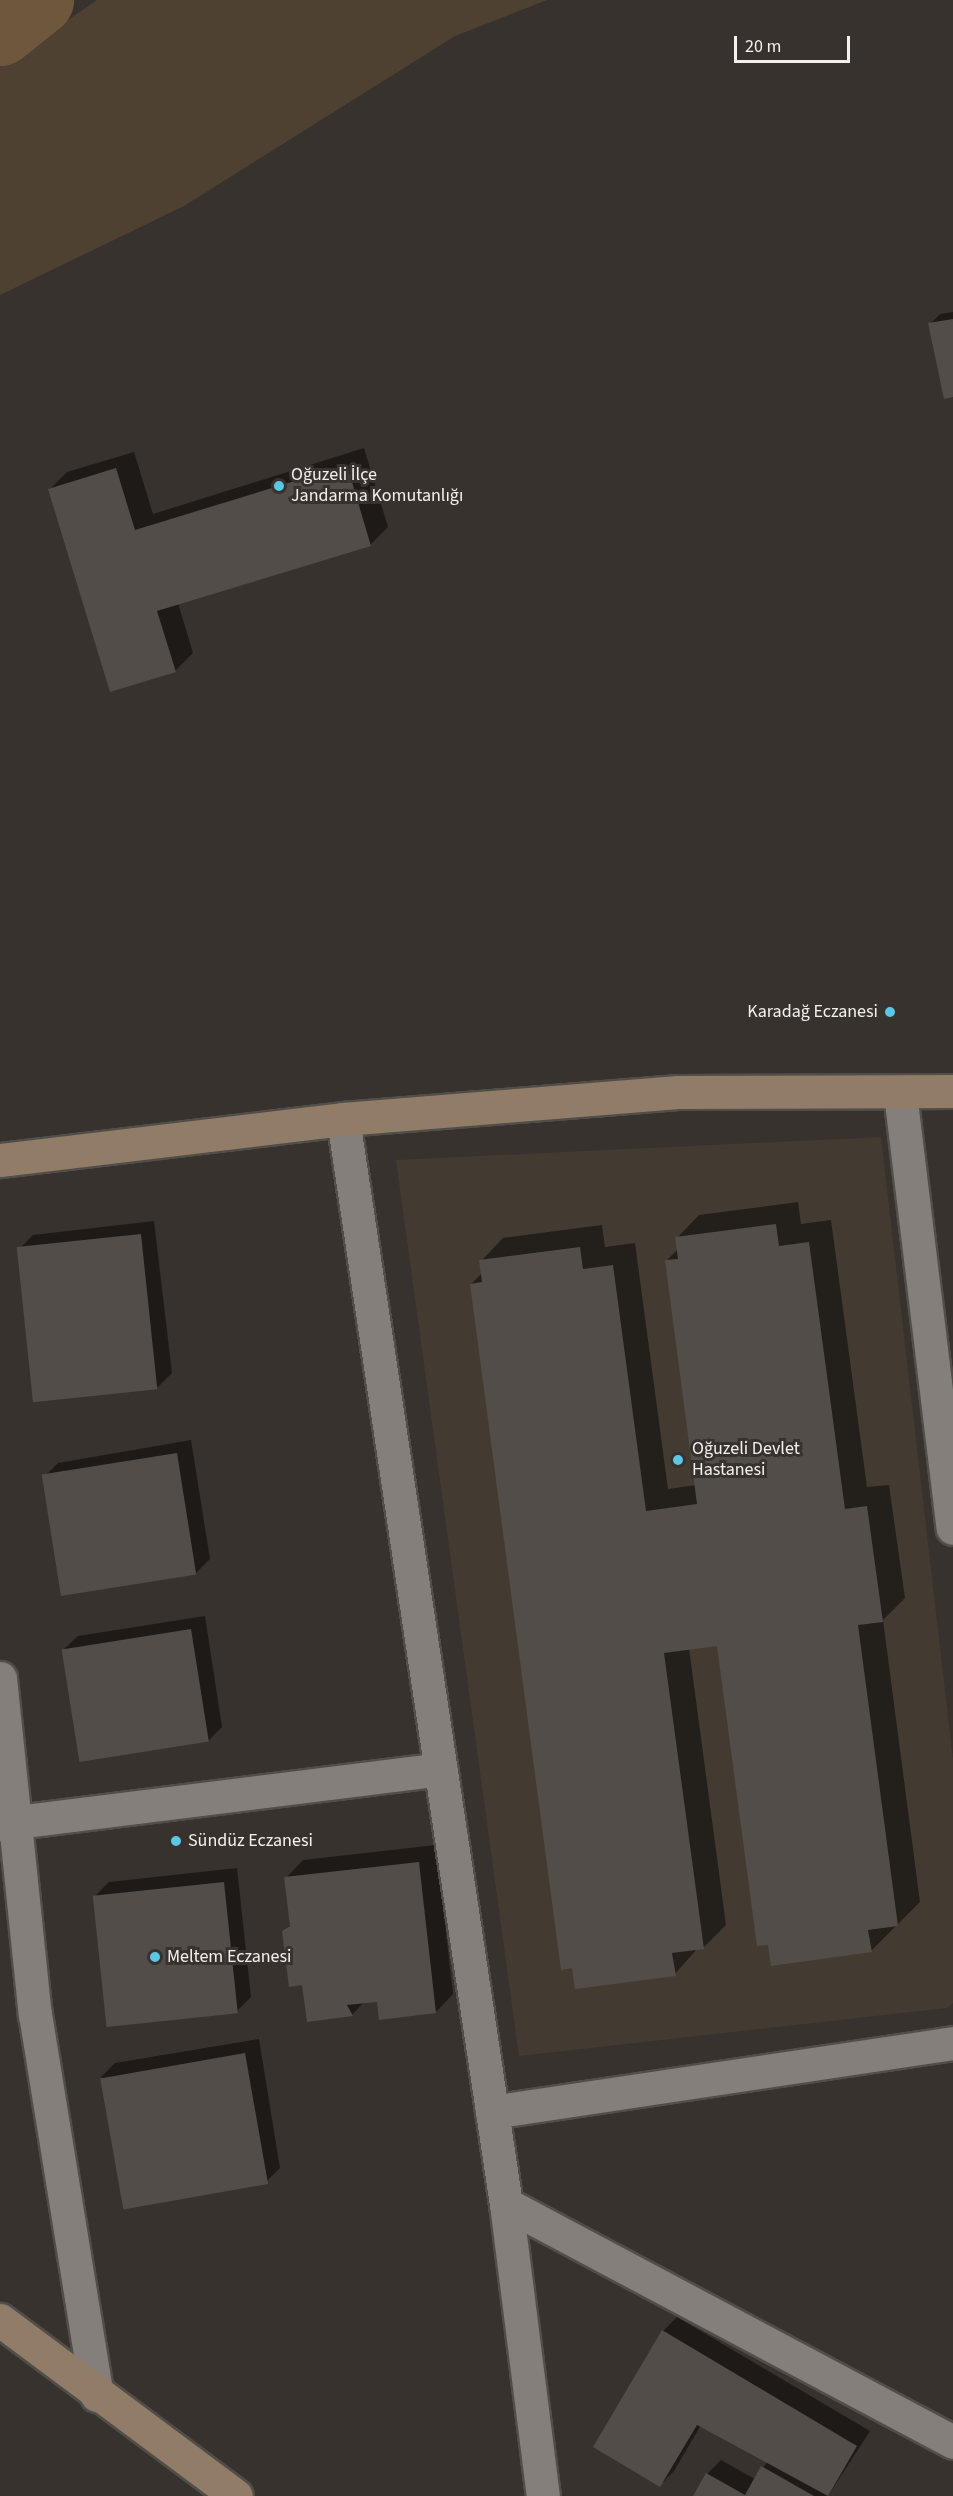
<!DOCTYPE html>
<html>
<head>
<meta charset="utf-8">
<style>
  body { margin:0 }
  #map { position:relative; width:953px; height:2496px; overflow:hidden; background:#37322e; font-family:"Source Sans 3",sans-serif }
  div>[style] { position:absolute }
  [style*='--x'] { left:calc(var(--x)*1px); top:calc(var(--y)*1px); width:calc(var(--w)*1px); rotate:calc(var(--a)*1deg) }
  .built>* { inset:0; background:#433b32 }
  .green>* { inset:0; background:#4f4132 }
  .shadow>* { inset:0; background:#0007 }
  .river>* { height:69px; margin:-34.5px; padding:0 34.5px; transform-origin:34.5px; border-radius:34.5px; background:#6f573d }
  .building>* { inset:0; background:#524d49; transform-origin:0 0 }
  .roads { filter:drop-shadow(2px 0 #514e4a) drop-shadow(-2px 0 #514e4a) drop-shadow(0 2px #514e4a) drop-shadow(0 -2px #514e4a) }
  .street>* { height:33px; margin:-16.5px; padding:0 16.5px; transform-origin:16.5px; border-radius:16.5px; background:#847f7a }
  .secondary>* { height:33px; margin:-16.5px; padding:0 16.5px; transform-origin:16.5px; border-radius:16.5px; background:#917d67 }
  .dots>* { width:16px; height:16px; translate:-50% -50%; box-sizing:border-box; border:3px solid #37322e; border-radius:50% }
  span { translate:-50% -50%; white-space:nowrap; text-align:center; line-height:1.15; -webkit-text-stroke:6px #37322e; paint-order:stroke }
  .poi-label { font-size:18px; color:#f3f1ee }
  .left { translate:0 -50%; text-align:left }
  .right { translate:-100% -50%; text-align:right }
  .scale { position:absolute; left:734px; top:36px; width:116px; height:27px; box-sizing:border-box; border:3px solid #f3f1ee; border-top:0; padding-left:8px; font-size:18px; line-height:21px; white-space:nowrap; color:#f3f1ee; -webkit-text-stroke:4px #37322e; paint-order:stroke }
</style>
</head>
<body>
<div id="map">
  <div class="built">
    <div style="clip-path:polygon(881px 1137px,953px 1760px,953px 2003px,947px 2008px,519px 2056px,396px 1160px)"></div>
  </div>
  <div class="green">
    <div style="clip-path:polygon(97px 0,547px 0,455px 36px,184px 206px,0 295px,0 67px)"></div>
  </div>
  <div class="shadow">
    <div style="clip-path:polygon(953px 312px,953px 396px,930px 324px,940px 314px)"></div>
    <div style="clip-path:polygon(364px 448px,388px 527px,370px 545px,178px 603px,193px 653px,175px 671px,49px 490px,67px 472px,134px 452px,153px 514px)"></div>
    <div style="clip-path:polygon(798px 1202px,801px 1224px,831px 1220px,867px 1487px,889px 1485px,905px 1598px,883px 1620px,920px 1902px,871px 1951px,718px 1644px,689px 1648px,726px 1925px,703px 1948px,697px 1949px,675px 1974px,573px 1966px,471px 1284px,482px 1273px,481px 1261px,503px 1238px,602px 1225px,605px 1247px,635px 1243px,668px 1489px,696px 1485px,666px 1261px,678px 1249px,677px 1238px,699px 1215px)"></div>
    <div style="clip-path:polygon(154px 1221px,172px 1373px,158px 1387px,19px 1249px,33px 1235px)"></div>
    <div style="clip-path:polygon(191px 1440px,210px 1559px,196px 1573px,44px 1477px,58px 1463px)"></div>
    <div style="clip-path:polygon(205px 1616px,222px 1727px,208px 1741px,63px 1650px,78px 1636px)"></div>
    <div style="clip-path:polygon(436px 1845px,453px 1994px,436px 2012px,379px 2000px,365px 2001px,352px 2015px,304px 1984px,283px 1932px,291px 1924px,286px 1878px,303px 1860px)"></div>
    <div style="clip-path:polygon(237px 1868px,251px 1997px,237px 2011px,95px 1896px,109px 1882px)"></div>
    <div style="clip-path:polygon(259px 2039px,280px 2168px,266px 2182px,101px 2077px,115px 2063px)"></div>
    <div style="clip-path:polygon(677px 2317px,870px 2431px,828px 2496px,695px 2496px,707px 2474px,721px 2460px,755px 2479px,767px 2462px,701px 2425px,674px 2471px,660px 2485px,663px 2331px)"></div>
  </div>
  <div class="river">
    <div style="--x:0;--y:31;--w:50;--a:-38.5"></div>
  </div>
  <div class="building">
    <div style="clip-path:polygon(953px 319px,953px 397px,944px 399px,928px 323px)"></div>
    <div style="clip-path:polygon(347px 465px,371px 546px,157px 611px,176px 672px,110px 692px,48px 489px,116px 468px,135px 530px)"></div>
    <div style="clip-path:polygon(776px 1224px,779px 1246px,809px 1242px,845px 1509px,867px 1506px,883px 1622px,858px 1625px,898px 1926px,868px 1930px,872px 1952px,771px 1966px,768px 1945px,757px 1946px,717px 1646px,664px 1653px,704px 1949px,672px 1953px,676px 1976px,575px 1989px,572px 1968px,561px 1970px,470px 1284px,482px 1282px,479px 1260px,580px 1247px,583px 1269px,613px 1265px,646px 1511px,697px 1504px,665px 1260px,678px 1259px,675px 1237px)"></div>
    <div style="left:141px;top:1234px;width:156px;height:125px;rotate:84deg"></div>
    <div style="left:177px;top:1453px;width:123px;height:137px;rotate:81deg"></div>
    <div style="left:191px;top:1629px;width:114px;height:131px;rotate:81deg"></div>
    <div style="clip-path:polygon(419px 1862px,436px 2013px,379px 2020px,377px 2002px,347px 2005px,353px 2016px,307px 2022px,302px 1985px,289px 1987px,282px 1931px,290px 1926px,284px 1877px)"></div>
    <div style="left:224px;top:1882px;width:132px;height:132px;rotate:84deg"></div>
    <div style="left:245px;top:2053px;width:133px;height:147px;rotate:80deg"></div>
    <div style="clip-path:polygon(662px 2330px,857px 2446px,828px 2496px,697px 2425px,660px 2487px,593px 2447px)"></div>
    <div style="clip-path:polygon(761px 2466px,814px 2496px,693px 2496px,706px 2473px,745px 2495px)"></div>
  </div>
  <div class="roads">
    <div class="street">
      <div style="--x:900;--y:1093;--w:438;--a:83.1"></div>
      <div style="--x:343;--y:1119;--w:1097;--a:81.46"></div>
      <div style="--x:506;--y:2204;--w:294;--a:82.8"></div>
      <div style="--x:0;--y:1678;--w:338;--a:84.1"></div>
      <div style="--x:35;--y:2014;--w:386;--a:80.8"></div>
      <div style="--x:0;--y:1824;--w:444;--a:-7.1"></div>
      <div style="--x:492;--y:2112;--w:466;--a:-8.5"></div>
      <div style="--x:506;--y:2204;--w:506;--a:28.03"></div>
    </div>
    <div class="secondary">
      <div style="--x:0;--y:1160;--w:345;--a:-6.8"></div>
      <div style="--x:343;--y:1119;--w:336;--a:-4.6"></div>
      <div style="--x:678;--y:1092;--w:275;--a:-0.2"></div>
      <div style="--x:0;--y:2320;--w:294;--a:36.7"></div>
    </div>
  </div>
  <div class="dots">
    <div style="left:279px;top:486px;background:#5ac8e5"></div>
    <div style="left:890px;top:1012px;background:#5ac8e5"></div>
    <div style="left:678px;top:1460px;background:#5ac8e5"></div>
    <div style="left:176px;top:1841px;background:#5ac8e5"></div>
    <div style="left:155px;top:1957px;background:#5ac8e5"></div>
  </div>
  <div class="poi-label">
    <span class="left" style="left:291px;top:486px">Oğuzeli İlçe<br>Jandarma Komutanlığı</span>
    <span class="right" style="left:878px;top:1012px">Karadağ Eczanesi</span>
    <span class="left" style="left:692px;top:1460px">Oğuzeli Devlet<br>Hastanesi</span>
    <span class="left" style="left:188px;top:1841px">Sündüz Eczanesi</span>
    <span class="left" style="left:167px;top:1957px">Meltem Eczanesi</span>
  </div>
  <div class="scale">20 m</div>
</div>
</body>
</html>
